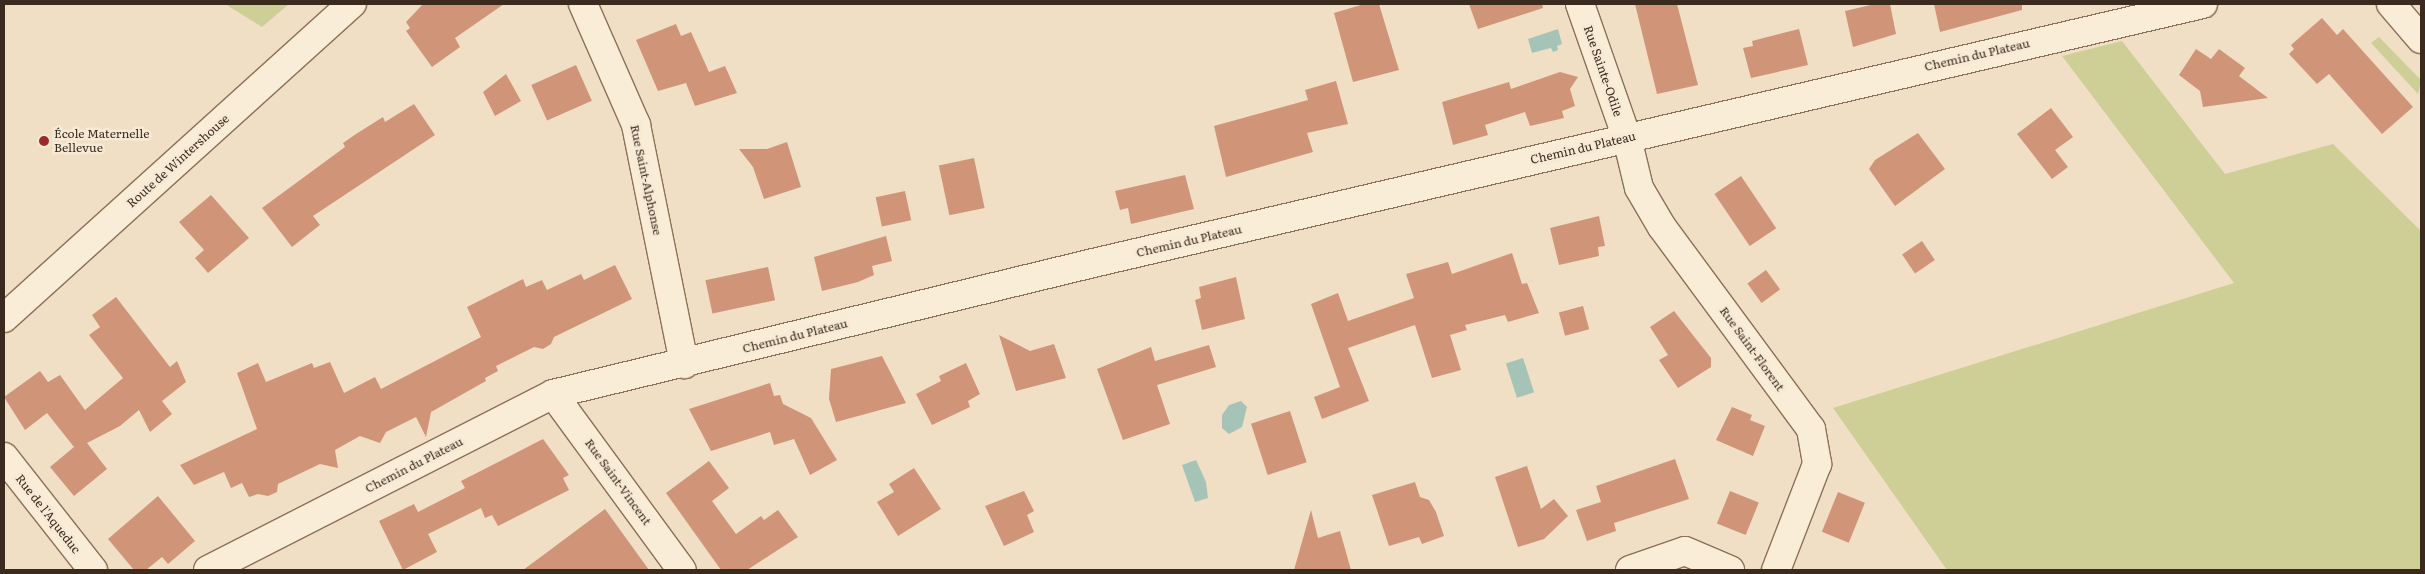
<!DOCTYPE html>
<html>
<head>
<meta charset="utf-8">
<style>
  body { margin:0 }
  #map { position:relative; width:2425px; height:574px; overflow:hidden; background:#f0dfc4; font-family:Literata,serif }
  div>[style] { position:absolute }
  [style*='--x'] { left:calc(var(--x)*1px); top:calc(var(--y)*1px); width:calc(var(--w)*1px); rotate:calc(var(--a)*1deg) }
  .green>* { inset:0; background:#cdcf97 }
  .water>* { inset:0; background:#a6c3b8; transform-origin:0 0 }
  .building>* { inset:0; background:#d09578; transform-origin:0 0 }
  .roads { filter:drop-shadow(1px 0 #8c7059) drop-shadow(-1px 0 #8c7059) drop-shadow(0 1px #8c7059) drop-shadow(0 -1px #8c7059) }
  .street>* { height:28px; margin:-14px; padding:0 14px; transform-origin:14px; border-radius:14px; background:#faedd8 }
  .secondary>* { height:28px; margin:-14px; padding:0 14px; transform-origin:14px; border-radius:14px; background:#faedd8 }
  .dots>* { width:14px; height:14px; translate:-50% -50%; box-sizing:border-box; border:2px solid #f7ead4; border-radius:50% }
  span { translate:-50% -50%; white-space:nowrap; text-align:center; line-height:1.15; -webkit-text-stroke:5px #f7ead4; paint-order:stroke }
  .street-label { font-size:12px; color:#3b2a1e }
  .poi-label { font-size:12px; color:#3b2a1e }
  .left { translate:0 -50%; text-align:left }
  .frame { position:absolute; inset:0; border:5px solid #3b2a1e; pointer-events:none }
</style>
</head>
<body>
<div id="map">
  <div class="green">
    <div style="clip-path:polygon(225px 4px,289px 4px,262px 27px)"></div>
    <div style="clip-path:polygon(2379px 37px,2421px 80px,2418px 94px,2371px 43px)"></div>
    <div style="clip-path:polygon(2122px 41px,2225px 174px,2333px 144px,2421px 231px,2421px 570px,1947px 570px,1833px 408px,2234px 283px,2062px 56px)"></div>
  </div>
  <div class="water">
    <div style="clip-path:polygon(1558px 29px,1562px 44px,1557px 46px,1558px 50px,1553px 52px,1551px 48px,1532px 53px,1528px 39px)"></div>
    <div style="left:1523px;top:358px;width:36px;height:18px;rotate:72deg"></div>
    <div style="clip-path:polygon(1241px 401px,1247px 407px,1242px 427px,1229px 434px,1222px 428px,1222px 415px,1229px 405px)"></div>
    <div style="clip-path:polygon(1196px 460px,1206px 482px,1208px 498px,1195px 502px,1182px 465px)"></div>
  </div>
  <div class="building">
    <div style="clip-path:polygon(423px 4px,504px 4px,455px 38px,460px 47px,432px 67px,406px 31px,410px 28px,406px 22px)"></div>
    <div style="clip-path:polygon(1364px 4px,1379px 4px,1399px 70px,1353px 82px,1334px 13px)"></div>
    <div style="clip-path:polygon(1469px 4px,1542px 4px,1543px 8px,1478px 29px)"></div>
    <div style="clip-path:polygon(1635px 4px,1677px 4px,1698px 85px,1657px 94px)"></div>
    <div style="clip-path:polygon(1875px 4px,1890px 4px,1896px 34px,1853px 47px,1845px 11px)"></div>
    <div style="clip-path:polygon(1934px 4px,2022px 4px,2022px 10px,1940px 32px)"></div>
    <div style="clip-path:polygon(2322px 18px,2337px 35px,2343px 29px,2413px 107px,2382px 134px,2329px 74px,2317px 84px,2289px 54px,2294px 49px,2291px 45px)"></div>
    <div style="clip-path:polygon(676px 24px,681px 36px,691px 32px,709px 72px,725px 66px,737px 93px,695px 106px,686px 83px,658px 91px,636px 40px)"></div>
    <div style="clip-path:polygon(1799px 29px,1808px 65px,1751px 78px,1743px 48px,1753px 46px,1752px 41px)"></div>
    <div style="clip-path:polygon(2196px 49px,2211px 59px,2219px 49px,2245px 68px,2239px 76px,2268px 98px,2203px 107px,2200px 91px,2179px 75px)"></div>
    <div style="left:576px;top:65px;width:39px;height:49px;rotate:66deg"></div>
    <div style="clip-path:polygon(1560px 72px,1578px 77px,1570px 89px,1575px 106px,1562px 111px,1564px 118px,1530px 126px,1525px 112px,1485px 125px,1488px 135px,1453px 145px,1442px 102px,1509px 82px,1511px 89px)"></div>
    <div style="clip-path:polygon(506px 74px,521px 101px,495px 116px,483px 92px)"></div>
    <div style="clip-path:polygon(1336px 81px,1348px 124px,1307px 133px,1313px 152px,1226px 177px,1214px 126px,1308px 100px,1305px 90px)"></div>
    <div style="clip-path:polygon(414px 104px,435px 135px,313px 216px,320px 225px,292px 247px,262px 208px,345px 147px,343px 143px,356px 134px,383px 117px,385px 122px)"></div>
    <div style="clip-path:polygon(2051px 108px,2073px 137px,2055px 150px,2068px 167px,2052px 179px,2017px 134px)"></div>
    <div style="clip-path:polygon(1918px 133px,1945px 169px,1895px 206px,1869px 169px,1875px 160px)"></div>
    <div style="clip-path:polygon(787px 142px,801px 187px,764px 199px,753px 167px,739px 149px,767px 149px)"></div>
    <div style="left:974px;top:158px;width:51px;height:36px;rotate:78deg"></div>
    <div style="clip-path:polygon(1185px 175px,1194px 209px,1131px 224px,1128px 208px,1120px 210px,1115px 191px)"></div>
    <div style="left:1741px;top:176px;width:63px;height:32px;rotate:56deg"></div>
    <div style="left:905px;top:191px;width:30px;height:30px;rotate:78deg"></div>
    <div style="clip-path:polygon(211px 195px,249px 238px,208px 273px,195px 258px,204px 250px,179px 222px)"></div>
    <div style="clip-path:polygon(1599px 216px,1605px 246px,1598px 247px,1599px 256px,1559px 265px,1550px 228px)"></div>
    <div style="clip-path:polygon(886px 236px,892px 261px,872px 266px,874px 275px,858px 282px,822px 291px,814px 257px)"></div>
    <div style="left:1922px;top:241px;width:23px;height:24px;rotate:56deg"></div>
    <div style="clip-path:polygon(1512px 253px,1522px 284px,1527px 283px,1539px 313px,1508px 322px,1505px 315px,1465px 325px,1467px 330px,1450px 335px,1461px 370px,1432px 378px,1415px 325px,1348px 348px,1369px 401px,1322px 419px,1314px 397px,1340px 387px,1311px 304px,1338px 293px,1348px 321px,1414px 298px,1406px 274px,1448px 262px,1452px 274px)"></div>
    <div style="clip-path:polygon(615px 265px,632px 299px,554px 337px,551px 344px,543px 349px,534px 347px,496px 366px,498px 371px,485px 378px,486px 381px,431px 412px,426px 437px,416px 417px,386px 432px,380px 443px,360px 436px,335px 450px,338px 468px,320px 464px,278px 484px,277px 492px,268px 496px,258px 494px,249px 497px,242px 483px,231px 488px,224px 472px,194px 485px,180px 465px,257px 429px,237px 373px,258px 363px,266px 382px,312px 363px,314px 368px,330px 362px,344px 393px,375px 377px,381px 389px,481px 337px,467px 307px,523px 279px,526px 287px,542px 280px,547px 290px,581px 274px,584px 280px)"></div>
    <div style="left:768px;top:267px;width:34px;height:64px;rotate:78deg"></div>
    <div style="left:1766px;top:270px;width:24px;height:23px;rotate:54deg"></div>
    <div style="clip-path:polygon(1236px 277px,1245px 319px,1202px 330px,1195px 300px,1201px 298px,1199px 287px)"></div>
    <div style="clip-path:polygon(116px 297px,170px 367px,177px 361px,186px 382px,162px 401px,172px 414px,150px 432px,139px 410px,120px 426px,87px 443px,107px 469px,74px 496px,50px 467px,74px 447px,47px 413px,25px 430px,4px 397px,40px 371px,48px 382px,60px 375px,85px 410px,123px 378px,89px 335px,100px 327px,92px 315px)"></div>
    <div style="left:1583px;top:306px;width:24px;height:25px;rotate:75deg"></div>
    <div style="clip-path:polygon(1674px 311px,1711px 358px,1711px 367px,1678px 388px,1659px 360px,1668px 355px,1650px 327px)"></div>
    <div style="clip-path:polygon(999px 335px,1030px 351px,1054px 344px,1066px 378px,1016px 391px)"></div>
    <div style="clip-path:polygon(1209px 345px,1216px 367px,1157px 385px,1170px 424px,1123px 440px,1097px 369px,1151px 347px,1155px 361px)"></div>
    <div style="clip-path:polygon(882px 356px,906px 403px,836px 422px,829px 399px,831px 369px)"></div>
    <div style="clip-path:polygon(966px 363px,980px 394px,968px 401px,970px 407px,932px 425px,916px 394px,941px 381px,939px 376px)"></div>
    <div style="clip-path:polygon(770px 383px,774px 396px,780px 395px,783px 404px,811px 418px,837px 460px,810px 475px,794px 439px,774px 445px,770px 432px,711px 451px,689px 409px)"></div>
    <div style="clip-path:polygon(1732px 407px,1752px 415px,1750px 420px,1765px 426px,1753px 456px,1716px 440px)"></div>
    <div style="left:1290px;top:411px;width:54px;height:41px;rotate:72deg"></div>
    <div style="clip-path:polygon(543px 439px,569px 475px,563px 478px,569px 490px,498px 526px,492px 515px,485px 518px,481px 508px,428px 534px,437px 552px,403px 570px,379px 521px,414px 504px,418px 512px,465px 488px,461px 481px)"></div>
    <div style="clip-path:polygon(1675px 459px,1689px 499px,1614px 523px,1616px 531px,1587px 541px,1576px 510px,1601px 502px,1596px 486px)"></div>
    <div style="clip-path:polygon(709px 461px,729px 488px,712px 501px,736px 534px,761px 516px,764px 520px,778px 510px,798px 537px,747px 570px,721px 570px,666px 493px)"></div>
    <div style="clip-path:polygon(1527px 466px,1541px 509px,1554px 499px,1568px 516px,1544px 539px,1518px 547px,1495px 477px)"></div>
    <div style="clip-path:polygon(914px 468px,941px 509px,898px 536px,877px 502px,894px 492px,889px 484px)"></div>
    <div style="clip-path:polygon(1415px 482px,1420px 497px,1429px 500px,1436px 512px,1444px 536px,1422px 544px,1419px 537px,1389px 546px,1372px 495px)"></div>
    <div style="clip-path:polygon(1024px 491px,1034px 511px,1027px 515px,1034px 532px,1004px 546px,985px 506px)"></div>
    <div style="left:1730px;top:491px;width:31px;height:35px;rotate:22deg"></div>
    <div style="left:1838px;top:492px;width:29px;height:43px;rotate:22deg"></div>
    <div style="clip-path:polygon(158px 496px,195px 541px,168px 564px,162px 557px,146px 570px,134px 570px,108px 539px)"></div>
    <div style="clip-path:polygon(605px 509px,649px 570px,523px 570px,542px 556px)"></div>
    <div style="clip-path:polygon(1311px 510px,1318px 538px,1340px 531px,1351px 570px,1294px 570px)"></div>
  </div>
  <div class="roads">
    <div class="street">
      <div style="--x:583;--y:4;--w:132;--a:66.3"></div>
      <div style="--x:636;--y:125;--w:244;--a:78.6"></div>
      <div style="--x:1580;--y:4;--w:142;--a:70.7"></div>
      <div style="--x:1627;--y:138;--w:51;--a:76.5"></div>
      <div style="--x:1639;--y:188;--w:45;--a:59.5"></div>
      <div style="--x:1662;--y:227;--w:251;--a:53.6"></div>
      <div style="--x:1811;--y:429;--w:36;--a:80"></div>
      <div style="--x:1817;--y:464;--w:114;--a:111.1"></div>
      <div style="--x:2391;--y:4;--w:46;--a:49.4"></div>
      <div style="--x:553;--y:394;--w:218;--a:53.8"></div>
      <div style="--x:4;--y:457;--w:144;--a:51.8"></div>
      <div style="--x:208;--y:570;--w:387;--a:-27"></div>
      <div style="--x:553;--y:394;--w:552;--a:-13.63"></div>
      <div style="--x:1089;--y:264;--w:1144;--a:-13.14"></div>
      <div style="--x:1630;--y:570;--w:58;--a:-19.1"></div>
      <div style="--x:1685;--y:551;--w:49;--a:22.9"></div>
    </div>
    <div class="secondary">
      <div style="--x:4;--y:318;--w:469;--a:-42.1"></div>
    </div>
  </div>
  <div class="dots">
    <div style="left:44px;top:141px;background:#9e2631"></div>
  </div>
  <div class="street-label">
    <span style="left:1977px;top:55px;rotate:-13deg">Chemin du Plateau</span>
    <span style="left:1603px;top:71px;rotate:71deg">Rue Sainte-Odile</span>
    <span style="left:1583px;top:148px;rotate:-13deg">Chemin du Plateau</span>
    <span style="left:178px;top:161px;rotate:-42deg">Route de Wintershouse</span>
    <span style="left:646px;top:180px;rotate:78deg">Rue Saint-Alphonse</span>
    <span style="left:1189px;top:241px;rotate:-13deg">Chemin du Plateau</span>
    <span style="left:795px;top:336px;rotate:-14deg">Chemin du Plateau</span>
    <span style="left:1752px;top:349px;rotate:54deg">Rue Saint-Florent</span>
    <span style="left:414px;top:465px;rotate:-27deg">Chemin du Plateau</span>
    <span style="left:618px;top:482px;rotate:54deg">Rue Saint-Vincent</span>
    <span style="left:48px;top:514px;rotate:52deg">Rue de l'Aqueduc</span>
  </div>
  <div class="poi-label">
    <span class="left" style="left:54px;top:141px">École Maternelle<br>Bellevue</span>
  </div>
  <div class="frame"></div>
</div>
</body>
</html>
